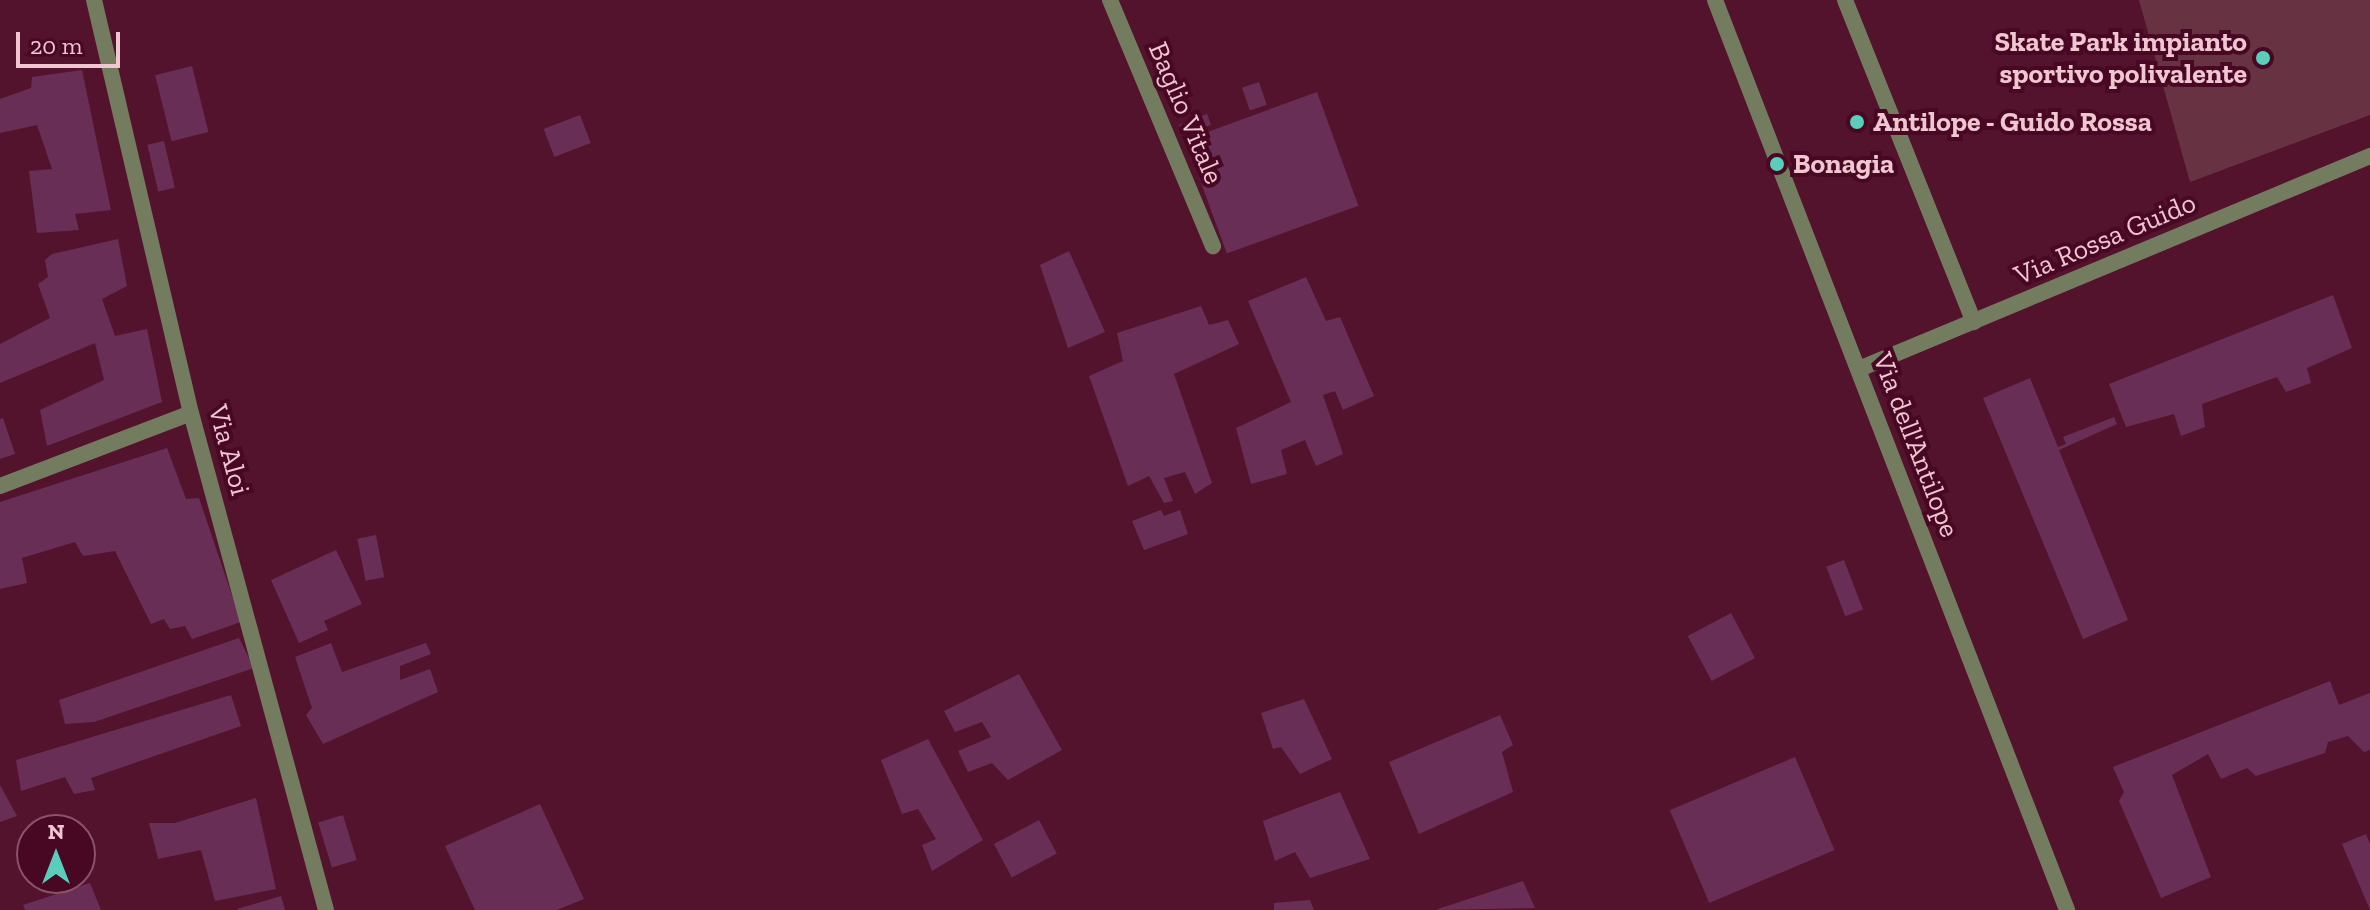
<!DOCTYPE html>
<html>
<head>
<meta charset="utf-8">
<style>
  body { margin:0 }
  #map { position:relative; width:2370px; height:910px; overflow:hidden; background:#54132d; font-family:"Zilla Slab",serif }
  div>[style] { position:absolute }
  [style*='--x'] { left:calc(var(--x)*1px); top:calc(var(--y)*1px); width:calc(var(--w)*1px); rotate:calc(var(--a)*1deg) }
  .green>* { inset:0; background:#673343 }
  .building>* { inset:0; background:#682e55; transform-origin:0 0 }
  .service>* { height:16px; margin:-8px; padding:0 8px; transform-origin:8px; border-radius:8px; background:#747c5f }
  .minor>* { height:16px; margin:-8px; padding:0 8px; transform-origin:8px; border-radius:8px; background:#747c5f }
  .tertiary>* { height:16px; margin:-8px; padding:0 8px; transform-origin:8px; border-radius:8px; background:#747c5f }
  .dots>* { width:22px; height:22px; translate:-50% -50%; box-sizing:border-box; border:4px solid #480723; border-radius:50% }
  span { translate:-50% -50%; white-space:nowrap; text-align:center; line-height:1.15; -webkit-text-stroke:8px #480723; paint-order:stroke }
  .poi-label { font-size:28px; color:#f0c6d1; font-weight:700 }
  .right { translate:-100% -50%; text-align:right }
  .left { translate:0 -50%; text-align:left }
  .street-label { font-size:28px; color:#f0c6d1 }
  .north { position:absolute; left:16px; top:814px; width:80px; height:80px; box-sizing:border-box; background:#480723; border:2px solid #8b5369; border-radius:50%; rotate:0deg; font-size:22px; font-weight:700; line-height:32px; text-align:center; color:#f0c6d1 }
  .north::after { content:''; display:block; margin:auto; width:28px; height:36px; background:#5bcebb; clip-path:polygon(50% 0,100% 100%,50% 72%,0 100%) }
  .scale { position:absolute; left:16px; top:32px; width:104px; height:36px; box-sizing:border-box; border:4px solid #f0c6d1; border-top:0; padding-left:10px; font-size:24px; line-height:28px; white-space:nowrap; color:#f0c6d1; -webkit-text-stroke:6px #480723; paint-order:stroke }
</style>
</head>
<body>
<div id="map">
  <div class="green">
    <div style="clip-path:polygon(2139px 0,2370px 0,2370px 115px,2190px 182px)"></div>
  </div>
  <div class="building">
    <div style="left:192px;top:66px;width:68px;height:38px;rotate:76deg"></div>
    <div style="clip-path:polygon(82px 70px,111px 210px,75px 214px,79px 230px,37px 233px,29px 171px,52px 169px,37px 125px,0 133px,0 99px,31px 88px,32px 77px)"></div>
    <div style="left:1259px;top:82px;width:24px;height:18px;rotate:71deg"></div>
    <div style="left:1317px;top:92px;width:121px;height:140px;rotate:70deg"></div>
    <div style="clip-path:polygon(1207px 114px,1211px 125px,1182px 134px,1179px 125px)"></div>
    <div style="left:580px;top:115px;width:30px;height:39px;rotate:69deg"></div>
    <div style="left:164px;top:141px;width:48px;height:17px;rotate:77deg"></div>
    <div style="clip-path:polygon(118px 239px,127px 286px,102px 299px,115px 336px,147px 329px,162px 402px,47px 446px,40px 410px,104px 380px,95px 343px,0 383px,0 344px,50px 318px,38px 284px,48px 277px,45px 260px,52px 254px)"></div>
    <div style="clip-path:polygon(1069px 251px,1105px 332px,1068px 348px,1040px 265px)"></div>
    <div style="clip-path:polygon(1306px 277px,1326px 321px,1340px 317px,1374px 396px,1343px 410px,1335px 391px,1323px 395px,1343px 454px,1316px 466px,1305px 440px,1281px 450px,1287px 474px,1251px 484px,1236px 428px,1291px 402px,1248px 301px)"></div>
    <div style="clip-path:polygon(2333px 295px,2352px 348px,2307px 368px,2311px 383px,2286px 392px,2277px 377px,2202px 404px,2205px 427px,2181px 436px,2174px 414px,2126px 427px,2109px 384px)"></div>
    <div style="clip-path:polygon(1201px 306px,1209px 325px,1228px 320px,1239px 344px,1174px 374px,1212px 483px,1195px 494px,1185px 472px,1164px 478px,1173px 501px,1164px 503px,1149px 476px,1128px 486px,1089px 376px,1123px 361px,1117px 333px)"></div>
    <div style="clip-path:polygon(2030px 378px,2058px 447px,2066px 444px,2063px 437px,2114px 417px,2117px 424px,2059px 450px,2128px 620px,2083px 639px,1983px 398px)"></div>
    <div style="clip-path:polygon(3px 418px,15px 454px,0 459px,0 419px)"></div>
    <div style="clip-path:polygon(167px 448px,186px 499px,199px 498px,241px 622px,192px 639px,185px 626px,170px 629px,164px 619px,151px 624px,115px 551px,83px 556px,75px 542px,22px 558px,27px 583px,0 589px,0 502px)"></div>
    <div style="clip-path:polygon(1161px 510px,1164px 516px,1180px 510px,1188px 534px,1144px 550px,1132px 521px)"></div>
    <div style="left:376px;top:535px;width:43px;height:19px;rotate:79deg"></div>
    <div style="clip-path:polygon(336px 550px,362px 604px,324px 621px,328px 630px,299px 643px,271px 580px)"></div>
    <div style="left:1844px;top:560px;width:53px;height:19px;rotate:69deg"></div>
    <div style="left:1731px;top:613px;width:51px;height:49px;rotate:62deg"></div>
    <div style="clip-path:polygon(239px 638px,254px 668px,94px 722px,65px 724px,59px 700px)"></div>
    <div style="clip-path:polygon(331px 643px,342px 672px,426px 643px,431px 654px,400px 666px,400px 680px,430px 669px,438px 692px,323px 744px,306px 715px,312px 708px,295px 657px)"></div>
    <div style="clip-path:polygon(1019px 674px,1062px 750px,1008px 780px,992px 763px,968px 772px,958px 751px,991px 737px,982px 722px,955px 732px,944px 711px)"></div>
    <div style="clip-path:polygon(2330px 681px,2339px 705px,2370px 693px,2370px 750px,2364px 752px,2348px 736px,2328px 742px,2325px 753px,2256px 776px,2247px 768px,2221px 779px,2208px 754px,2172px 775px,2211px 877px,2161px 898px,2119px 801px,2124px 792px,2113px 767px)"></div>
    <div style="clip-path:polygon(231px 695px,241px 726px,91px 778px,95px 790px,74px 794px,65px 777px,21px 791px,16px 760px)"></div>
    <div style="clip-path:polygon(1304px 699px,1332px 759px,1300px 774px,1281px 747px,1273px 749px,1261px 713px)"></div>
    <div style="clip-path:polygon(1500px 715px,1513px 745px,1502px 752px,1513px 792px,1419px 834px,1389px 762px)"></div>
    <div style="clip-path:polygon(928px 739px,983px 840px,932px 871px,922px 845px,936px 839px,918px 809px,902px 814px,881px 760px)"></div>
    <div style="left:1795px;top:757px;width:101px;height:136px;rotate:67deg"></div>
    <div style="clip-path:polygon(0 785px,17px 816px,0 822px)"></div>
    <div style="clip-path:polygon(1340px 792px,1370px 859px,1310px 878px,1295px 852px,1275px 861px,1263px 821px)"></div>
    <div style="clip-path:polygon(256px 798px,276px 889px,215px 901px,201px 850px,158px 859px,149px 823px,175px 823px)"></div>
    <div style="clip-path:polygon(540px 804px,584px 899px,557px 910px,475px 910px,445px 846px)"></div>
    <div style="left:343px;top:815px;width:47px;height:26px;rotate:73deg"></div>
    <div style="left:1039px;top:820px;width:38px;height:51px;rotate:62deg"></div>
    <div style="clip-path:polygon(2366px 834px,2370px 844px,2370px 910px,2342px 844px)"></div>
    <div style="clip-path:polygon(1523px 881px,1535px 908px,1438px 910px,1438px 909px)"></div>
    <div style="clip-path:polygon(90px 883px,101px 910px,25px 910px,23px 905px)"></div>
    <div style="clip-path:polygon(281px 896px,285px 910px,238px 910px,237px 909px)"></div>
    <div style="clip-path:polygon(1310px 900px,1314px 910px,1274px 910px,1274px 903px)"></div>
  </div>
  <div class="service">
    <div style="--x:1845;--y:0;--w:347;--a:68.2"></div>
  </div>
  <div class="minor">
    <div style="--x:94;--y:0;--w:424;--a:76.8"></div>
    <div style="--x:191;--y:413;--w:515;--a:74.8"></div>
    <div style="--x:1110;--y:0;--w:267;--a:67.3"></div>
    <div style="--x:1859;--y:369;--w:554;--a:-22.63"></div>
    <div style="--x:0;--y:486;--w:204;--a:-20.9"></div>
  </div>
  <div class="tertiary">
    <div style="--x:1715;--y:0;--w:976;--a:68.85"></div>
  </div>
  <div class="dots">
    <div style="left:2263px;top:58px;background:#5bcebb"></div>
    <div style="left:1857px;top:122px;background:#5bcebb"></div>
    <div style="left:1777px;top:164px;background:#5bcebb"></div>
  </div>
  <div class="poi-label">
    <span class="right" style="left:2247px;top:58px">Skate Park impianto<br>sportivo polivalente</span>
    <span class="left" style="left:1873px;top:122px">Antilope - Guido Rossa</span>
    <span class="left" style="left:1793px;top:164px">Bonagia</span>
  </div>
  <div class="street-label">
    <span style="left:1186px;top:113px;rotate:67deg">Baglio Vitale</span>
    <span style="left:2105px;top:239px;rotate:-23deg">Via Rossa Guido</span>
    <span style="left:1916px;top:445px;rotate:69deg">Via dell'Antilope</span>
    <span style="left:229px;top:450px;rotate:75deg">Via Aloi</span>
  </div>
  <div class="north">N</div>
  <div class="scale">20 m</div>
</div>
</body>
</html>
